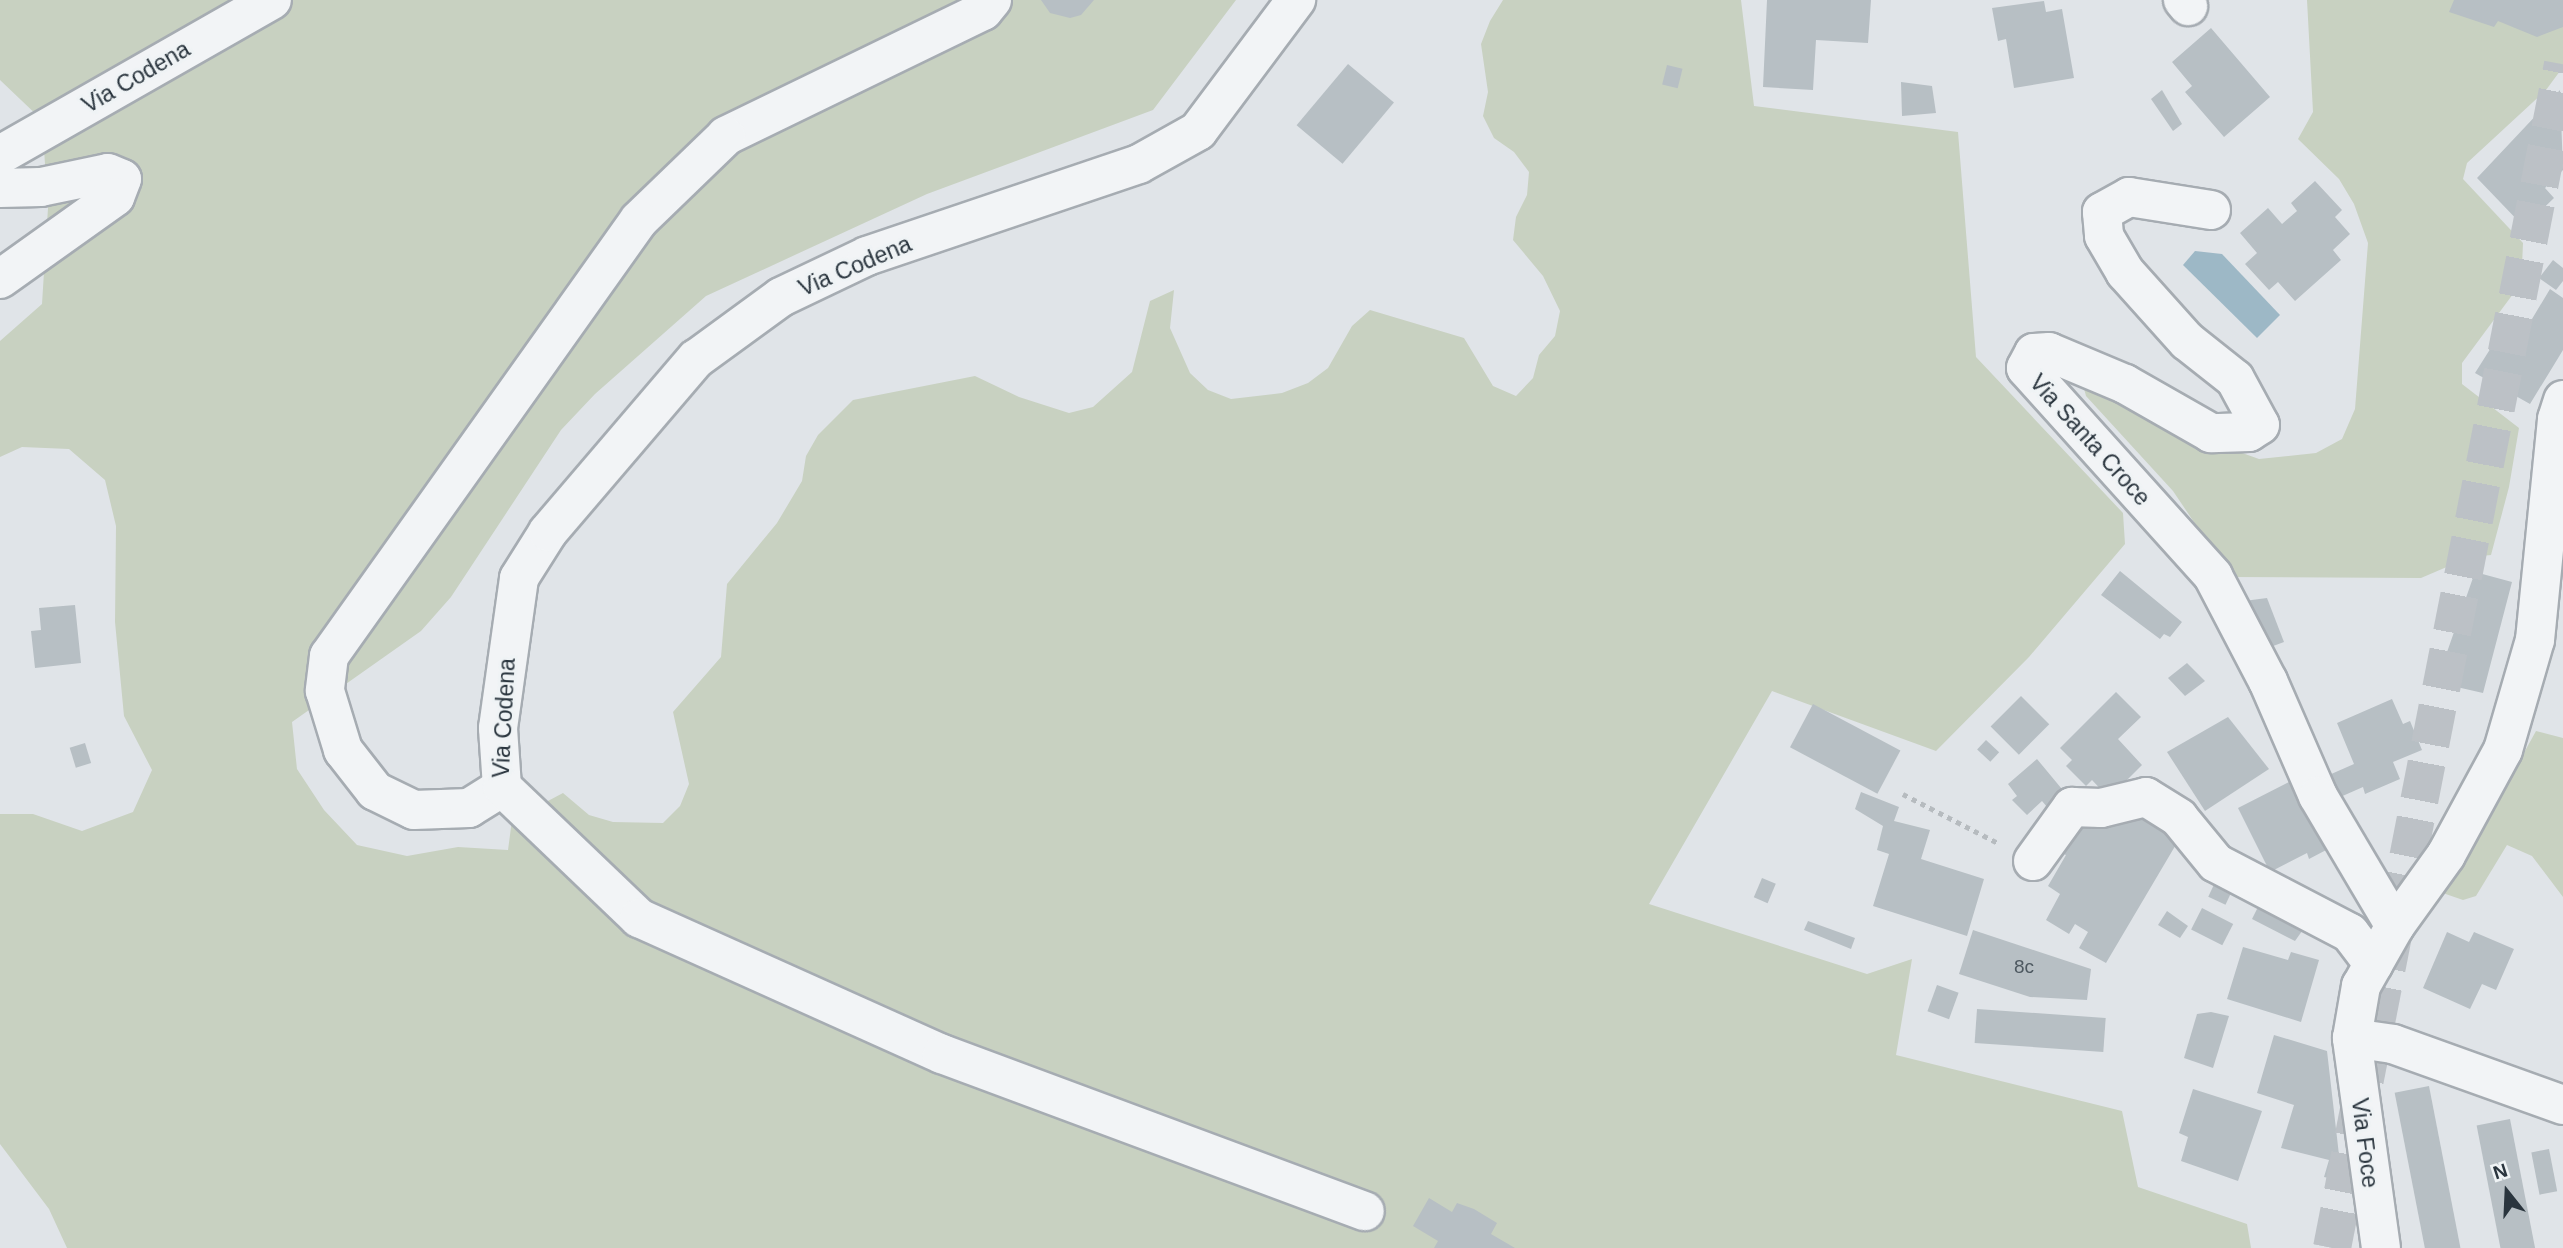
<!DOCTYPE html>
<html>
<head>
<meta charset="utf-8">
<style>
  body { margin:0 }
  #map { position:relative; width:2563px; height:1248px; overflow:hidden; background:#e0e4e8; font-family:Arial,sans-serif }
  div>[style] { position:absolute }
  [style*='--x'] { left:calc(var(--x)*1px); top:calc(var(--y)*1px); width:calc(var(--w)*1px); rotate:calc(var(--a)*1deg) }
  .green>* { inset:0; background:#c8d1c1 }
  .water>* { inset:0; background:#9db8c6 }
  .building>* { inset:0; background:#b7bfc4; transform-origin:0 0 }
  .major-tunnel>* { height:38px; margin-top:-19px; transform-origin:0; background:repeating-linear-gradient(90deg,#bcc1c6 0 38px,transparent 0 57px) }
  .path>* { height:4.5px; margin-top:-2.25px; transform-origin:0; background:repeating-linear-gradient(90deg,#b6bbbf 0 5px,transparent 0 10px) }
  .roads { filter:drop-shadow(2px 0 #a6acb2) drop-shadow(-2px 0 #a6acb2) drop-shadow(0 2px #a6acb2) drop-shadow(0 -2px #a6acb2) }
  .minor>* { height:38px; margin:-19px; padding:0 19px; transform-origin:19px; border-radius:19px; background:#f2f4f6 }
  span { translate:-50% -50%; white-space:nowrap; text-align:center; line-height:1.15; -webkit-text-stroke:6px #eff3f5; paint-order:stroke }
  .number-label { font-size:19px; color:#4d5860 }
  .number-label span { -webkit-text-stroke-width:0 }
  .street-label { font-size:23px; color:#2a353e }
  .north { position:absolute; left:2472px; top:1157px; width:70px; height:70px; -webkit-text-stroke:5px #eff3f5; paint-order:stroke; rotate:342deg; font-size:19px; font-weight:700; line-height:28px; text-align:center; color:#2a353e }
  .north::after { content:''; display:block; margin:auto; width:24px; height:32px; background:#2a353e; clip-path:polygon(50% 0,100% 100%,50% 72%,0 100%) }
</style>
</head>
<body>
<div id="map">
  <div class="green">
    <div style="clip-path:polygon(0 0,1236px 0,1153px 110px,927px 194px,706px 296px,595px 394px,561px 430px,451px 597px,421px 631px,292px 722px,297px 769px,324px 810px,357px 845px,407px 856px,458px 847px,508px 850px,512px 820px,563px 793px,589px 815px,613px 822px,663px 823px,680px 806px,689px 784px,673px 712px,721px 657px,727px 584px,777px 523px,802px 481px,806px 456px,818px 435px,853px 400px,975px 376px,1019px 397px,1069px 413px,1093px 407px,1132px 372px,1150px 301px,1174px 290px,1170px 328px,1190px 373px,1208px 390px,1231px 399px,1282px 393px,1308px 383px,1328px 368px,1352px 326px,1370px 310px,1464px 338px,1493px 386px,1516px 396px,1533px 378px,1539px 355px,1555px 336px,1560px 311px,1543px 276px,1513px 240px,1516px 217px,1527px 195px,1529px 172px,1514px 152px,1494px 138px,1483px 116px,1488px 92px,1481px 44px,1490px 21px,1503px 0,1741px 0,1754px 106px,1958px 132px,1976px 357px,2123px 513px,2125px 544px,2029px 657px,1936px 751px,1772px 691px,1649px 904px,1867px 974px,1912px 959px,1896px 1055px,2122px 1111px,2138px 1187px,2247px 1224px,2251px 1248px,67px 1248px,49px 1209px,0 1144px,0 814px,33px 814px,82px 831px,133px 812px,152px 770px,124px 716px,115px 622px,116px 526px,105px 480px,69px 449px,22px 447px,0 457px,0 341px,42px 304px,48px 208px,42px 120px,0 80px)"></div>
    <div style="clip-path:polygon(2307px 0,2563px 0,2563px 67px,2546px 90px,2467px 163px,2463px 179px,2523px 243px,2522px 266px,2513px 294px,2462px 363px,2462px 384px,2519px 428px,2509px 487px,2491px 555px,2470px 557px,2421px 578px,2231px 577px,2173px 491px,2086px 396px,2082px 381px,2203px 439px,2259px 459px,2316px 453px,2342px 439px,2355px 409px,2368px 243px,2354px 204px,2339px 179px,2298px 139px,2313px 112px)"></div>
    <div style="clip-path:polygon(2536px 731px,2563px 738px,2563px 897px,2532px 856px,2507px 845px,2476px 896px,2463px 900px,2437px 891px,2488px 818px)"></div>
  </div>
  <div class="water">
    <div style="clip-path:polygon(2195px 251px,2222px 254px,2280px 315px,2257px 338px,2183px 265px)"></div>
  </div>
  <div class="building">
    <div style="clip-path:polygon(1041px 0,1094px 0,1081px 15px,1070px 18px,1050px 13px)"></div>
    <div style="clip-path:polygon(1767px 0,1871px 0,1868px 43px,1816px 40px,1813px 90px,1763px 87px)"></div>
    <div style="clip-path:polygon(2454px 0,2563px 0,2563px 27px,2537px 37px,2498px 21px,2494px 27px,2449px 12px)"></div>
    <div style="clip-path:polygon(2044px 1px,2046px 12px,2062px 9px,2074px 78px,2014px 88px,2006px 39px,1998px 41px,1992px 8px)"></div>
    <div style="clip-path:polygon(2211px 28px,2270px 97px,2224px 137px,2185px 92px,2192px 86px,2172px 62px)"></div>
    <div style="left:1348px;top:64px;width:60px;height:80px;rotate:40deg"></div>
    <div style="left:1667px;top:65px;width:16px;height:20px;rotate:14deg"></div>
    <div style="clip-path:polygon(1901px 82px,1932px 86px,1936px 113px,1902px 116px)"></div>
    <div style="clip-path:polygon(2162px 90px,2182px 124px,2173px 131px,2151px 99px)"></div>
    <div style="clip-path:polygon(2560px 90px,2563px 170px,2545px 188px,2554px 198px,2524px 227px,2477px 178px)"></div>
    <div style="clip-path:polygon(2315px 181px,2342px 210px,2335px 217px,2350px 234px,2333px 250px,2341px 260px,2295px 301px,2278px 282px,2269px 290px,2245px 264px,2257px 253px,2240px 233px,2268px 208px,2282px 224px,2297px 211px,2291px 203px)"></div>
    <div style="clip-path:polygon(2553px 260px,2563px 268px,2563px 281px,2556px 290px,2539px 278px)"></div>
    <div style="clip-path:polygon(2550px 289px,2563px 298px,2563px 350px,2530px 404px,2475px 373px,2494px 343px,2518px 354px,2525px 343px,2520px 339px)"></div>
    <div style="clip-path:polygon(2120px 571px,2182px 622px,2170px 637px,2164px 634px,2160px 639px,2101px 595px)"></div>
    <div style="clip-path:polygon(2475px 572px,2512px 582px,2483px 693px,2448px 685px,2455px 657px,2446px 655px)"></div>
    <div style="clip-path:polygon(2267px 598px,2284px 642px,2265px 649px,2244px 601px)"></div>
    <div style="clip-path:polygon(75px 605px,81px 663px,35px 668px,31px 631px,41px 630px,39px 608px)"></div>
    <div style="clip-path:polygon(2187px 663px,2205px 681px,2185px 696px,2168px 678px)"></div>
    <div style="clip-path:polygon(2116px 692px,2141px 717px,2118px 739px,2142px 765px,2109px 798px,2092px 780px,2086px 786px,2066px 766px,2072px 760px,2060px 748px)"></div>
    <div style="left:2021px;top:696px;width:40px;height:43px;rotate:45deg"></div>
    <div style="clip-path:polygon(2392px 699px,2403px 724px,2410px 721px,2422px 750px,2393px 762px,2400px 779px,2365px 794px,2363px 787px,2338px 798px,2329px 775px,2354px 764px,2337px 723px)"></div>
    <div style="left:1813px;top:704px;width:99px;height:49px;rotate:28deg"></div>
    <div style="clip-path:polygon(2228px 717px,2269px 769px,2205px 811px,2167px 752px)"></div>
    <div style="left:1986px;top:740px;width:18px;height:13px;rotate:43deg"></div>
    <div style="left:85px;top:743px;width:21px;height:16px;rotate:73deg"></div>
    <div style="clip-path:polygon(2037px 759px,2071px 800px,2053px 814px,2042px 801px,2027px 815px,2012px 800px,2017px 796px,2008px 784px)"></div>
    <div style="clip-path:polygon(2295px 779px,2330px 848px,2309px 859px,2307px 853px,2270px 872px,2238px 808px)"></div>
    <div style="clip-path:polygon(1861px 792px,1899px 807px,1894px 821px,1930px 830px,1921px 859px,1984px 879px,1967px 936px,1873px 906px,1889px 854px,1877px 850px,1883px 826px,1855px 809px)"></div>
    <div style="clip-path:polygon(2133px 801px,2184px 831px,2106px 963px,2079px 948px,2088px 932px,2075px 924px,2069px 934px,2046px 920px,2060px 894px,2048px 886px,2066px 855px,2057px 851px,2072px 819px,2114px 825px)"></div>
    <div style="left:2218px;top:876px;width:19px;height:23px;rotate:25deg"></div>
    <div style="left:1762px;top:878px;width:15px;height:21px;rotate:23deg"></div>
    <div style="clip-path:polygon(2263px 897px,2307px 924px,2295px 941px,2252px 919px)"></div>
    <div style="left:2202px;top:908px;width:35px;height:24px;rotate:27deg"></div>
    <div style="clip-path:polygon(2167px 911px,2188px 926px,2180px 938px,2158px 925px)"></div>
    <div style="clip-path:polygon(1808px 921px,1855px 938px,1851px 949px,1804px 930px)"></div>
    <div style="clip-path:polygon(1973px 930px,2091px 969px,2087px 1000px,2030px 997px,1959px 974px)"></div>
    <div style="clip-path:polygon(2447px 932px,2469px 942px,2474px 932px,2514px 949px,2496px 990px,2482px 984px,2470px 1009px,2423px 988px)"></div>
    <div style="clip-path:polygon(2243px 947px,2288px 960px,2291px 952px,2319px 960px,2301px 1022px,2227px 999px)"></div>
    <div style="left:1937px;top:985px;width:23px;height:28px;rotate:20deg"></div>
    <div style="left:1977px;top:1009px;width:129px;height:34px;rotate:4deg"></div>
    <div style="clip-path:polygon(2211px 1012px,2229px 1016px,2213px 1068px,2184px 1058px,2197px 1014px)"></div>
    <div style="clip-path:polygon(2274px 1035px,2327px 1051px,2342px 1181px,2324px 1177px,2329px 1160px,2281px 1148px,2294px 1105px,2257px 1093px)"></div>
    <div style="left:2429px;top:1086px;width:165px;height:35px;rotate:79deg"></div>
    <div style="clip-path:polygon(2193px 1089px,2262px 1111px,2238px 1181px,2181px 1161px,2188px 1137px,2179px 1133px)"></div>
    <div style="left:2510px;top:1119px;width:132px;height:34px;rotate:79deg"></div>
    <div style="left:2549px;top:1149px;width:43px;height:18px;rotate:79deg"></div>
    <div style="clip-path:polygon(1429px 1198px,1452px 1212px,1457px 1203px,1474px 1209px,1497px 1223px,1491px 1234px,1515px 1248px,1434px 1248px,1438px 1241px,1413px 1226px)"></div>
  </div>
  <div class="major-tunnel">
    <div style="--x:2332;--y:1248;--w:1206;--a:-78.96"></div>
  </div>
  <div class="path">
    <div style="--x:1903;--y:794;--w:107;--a:27.3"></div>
  </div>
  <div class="roads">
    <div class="minor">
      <div style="--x:992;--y:0;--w:14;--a:129"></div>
      <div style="--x:983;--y:11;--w:286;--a:154.1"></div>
      <div style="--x:726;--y:136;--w:121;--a:136"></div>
      <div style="--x:639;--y:220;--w:535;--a:125.41"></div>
      <div style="--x:329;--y:656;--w:35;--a:97"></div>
      <div style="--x:325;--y:691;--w:62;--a:73"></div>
      <div style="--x:343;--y:750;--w:52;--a:52"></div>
      <div style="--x:375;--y:791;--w:43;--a:26"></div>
      <div style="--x:414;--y:810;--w:55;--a:-2.1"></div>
      <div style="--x:469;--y:808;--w:39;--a:-32"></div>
      <div style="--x:502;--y:787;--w:59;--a:-93.9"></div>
      <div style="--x:498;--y:728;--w:151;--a:-82"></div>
      <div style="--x:519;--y:578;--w:54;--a:-57.8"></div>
      <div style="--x:548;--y:532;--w:228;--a:-49.5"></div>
      <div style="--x:696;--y:359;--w:105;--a:-36.1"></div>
      <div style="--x:781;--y:297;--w:95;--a:-25.5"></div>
      <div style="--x:867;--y:256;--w:287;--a:-18.7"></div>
      <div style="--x:1139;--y:164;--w:68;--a:-29.2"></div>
      <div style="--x:1198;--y:131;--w:164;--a:-53.2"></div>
      <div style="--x:2183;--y:0;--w:8;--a:50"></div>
      <div style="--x:0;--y:155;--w:313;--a:-29.7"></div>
      <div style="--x:0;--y:188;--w:41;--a:-1.4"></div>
      <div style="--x:41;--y:187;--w:68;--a:-11.8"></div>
      <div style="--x:108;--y:173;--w:15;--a:23"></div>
      <div style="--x:122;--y:179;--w:19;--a:111"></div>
      <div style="--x:115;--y:197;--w:141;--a:144.5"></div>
      <div style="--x:2211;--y:210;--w:83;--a:-171"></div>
      <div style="--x:2129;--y:197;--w:31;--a:151"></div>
      <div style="--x:2102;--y:212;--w:24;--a:85"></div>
      <div style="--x:2104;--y:236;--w:42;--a:59.7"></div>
      <div style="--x:2125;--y:272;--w:93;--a:48.1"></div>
      <div style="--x:2187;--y:341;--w:61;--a:38.4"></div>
      <div style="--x:2235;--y:379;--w:52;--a:61.5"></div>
      <div style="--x:2260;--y:425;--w:13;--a:148"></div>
      <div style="--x:2249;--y:432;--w:38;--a:178"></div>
      <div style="--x:2211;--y:433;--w:99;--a:-150.3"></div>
      <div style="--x:2125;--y:384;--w:82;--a:-157.2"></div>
      <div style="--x:2049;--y:352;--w:15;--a:176"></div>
      <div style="--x:2034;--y:353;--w:17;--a:118"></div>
      <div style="--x:2026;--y:368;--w:280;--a:48"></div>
      <div style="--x:2213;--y:576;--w:119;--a:62.4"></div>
      <div style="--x:2268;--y:681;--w:125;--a:66.5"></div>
      <div style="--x:2318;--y:796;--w:151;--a:59.4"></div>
      <div style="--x:502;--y:787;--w:190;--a:43.7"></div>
      <div style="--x:639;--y:918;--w:332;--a:24.2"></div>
      <div style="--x:942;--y:1054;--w:451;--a:20.4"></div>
      <div style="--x:2033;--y:861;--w:67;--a:-54.2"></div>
      <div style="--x:2072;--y:807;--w:29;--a:2"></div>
      <div style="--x:2101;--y:808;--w:46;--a:-13.7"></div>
      <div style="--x:2146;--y:797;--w:39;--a:32"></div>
      <div style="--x:2179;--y:818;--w:58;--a:50.6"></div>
      <div style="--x:2216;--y:863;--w:151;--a:27.6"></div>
      <div style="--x:2350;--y:933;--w:39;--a:53"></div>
      <div style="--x:2352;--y:1038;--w:41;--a:8.3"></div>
      <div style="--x:2393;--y:1044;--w:181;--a:19.7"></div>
      <div style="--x:2381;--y:1248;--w:212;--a:-97.9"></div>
      <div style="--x:2352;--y:1038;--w:53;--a:-80.2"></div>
      <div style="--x:2361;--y:986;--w:69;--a:-60.5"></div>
      <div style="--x:2395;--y:926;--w:87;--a:-54.3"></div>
      <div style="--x:2446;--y:855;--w:119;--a:-61.5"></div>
      <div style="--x:2503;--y:750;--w:115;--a:-73.8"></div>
      <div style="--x:2535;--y:640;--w:222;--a:-84.3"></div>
      <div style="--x:2557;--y:419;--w:20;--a:-72"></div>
    </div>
  </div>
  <div class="number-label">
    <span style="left:2024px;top:967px">8c</span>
  </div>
  <div class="street-label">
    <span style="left:136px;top:77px;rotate:-30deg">Via Codena</span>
    <span style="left:855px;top:266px;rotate:-23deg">Via Codena</span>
    <span style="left:2090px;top:440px;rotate:48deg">Via Santa Croce</span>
    <span style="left:504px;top:718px;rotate:-87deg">Via Codena</span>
    <span style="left:2365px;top:1143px;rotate:83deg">Via Foce</span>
  </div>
  <div class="north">N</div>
</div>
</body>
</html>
